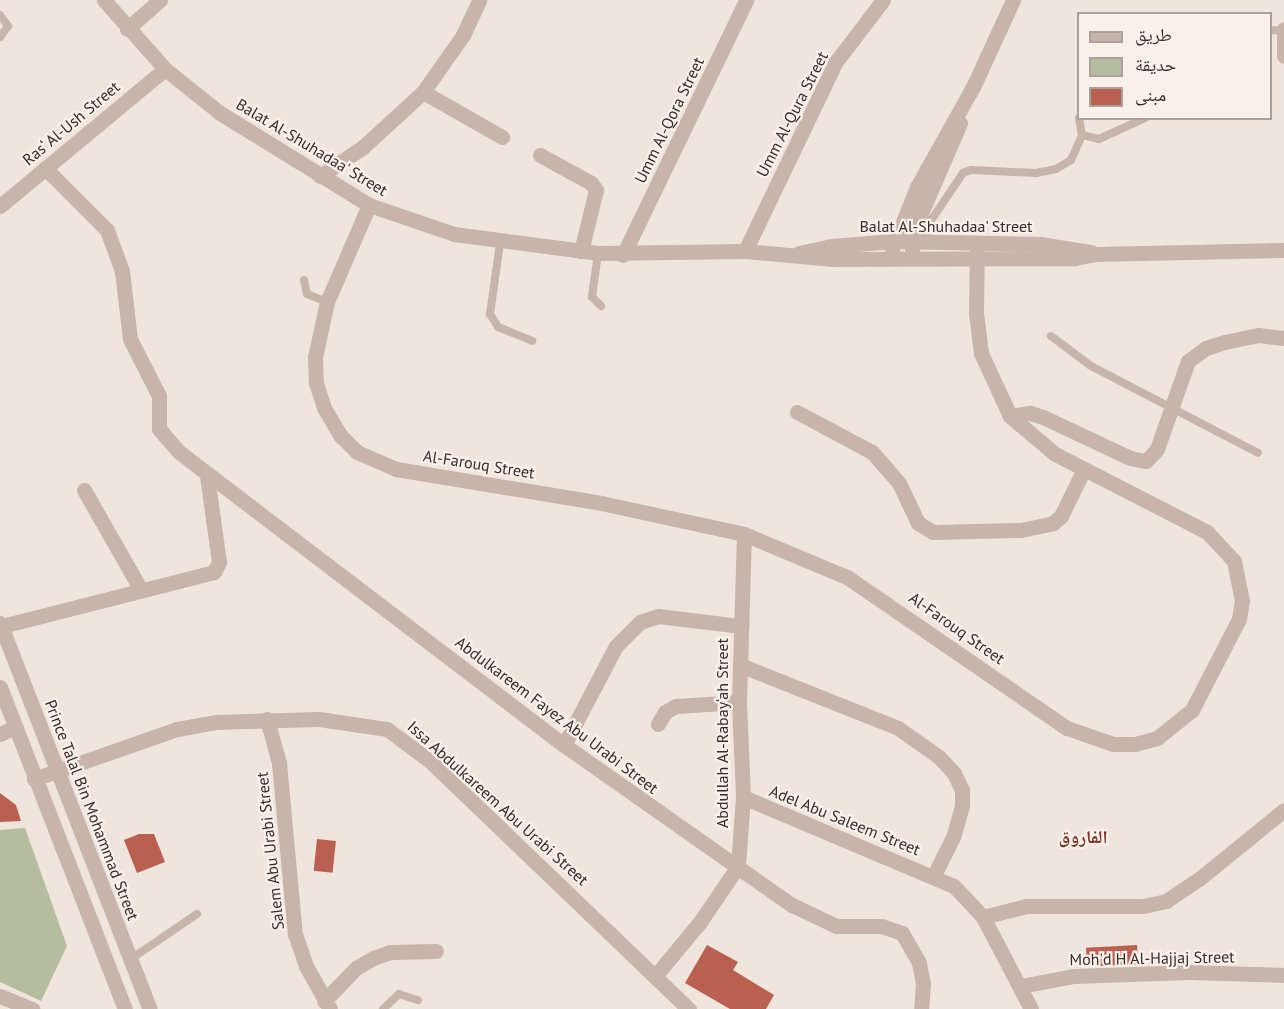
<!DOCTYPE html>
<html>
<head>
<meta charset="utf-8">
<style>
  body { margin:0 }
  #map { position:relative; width:1284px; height:1009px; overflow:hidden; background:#f0e5dd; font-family:"PT Sans","Noto Naskh Arabic",sans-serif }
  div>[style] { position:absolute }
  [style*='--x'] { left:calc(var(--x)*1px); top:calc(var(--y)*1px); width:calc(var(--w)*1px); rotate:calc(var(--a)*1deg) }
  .green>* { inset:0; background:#b6bd9e }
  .building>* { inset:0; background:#ba6050; transform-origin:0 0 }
  .service>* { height:8px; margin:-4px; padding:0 4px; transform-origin:4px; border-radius:4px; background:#c7b4aa }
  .minor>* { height:15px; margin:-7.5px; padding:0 7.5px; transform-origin:7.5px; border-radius:7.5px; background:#c7b4aa }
  .tertiary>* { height:15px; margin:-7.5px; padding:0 7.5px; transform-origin:7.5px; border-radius:7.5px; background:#c7b4aa }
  span { translate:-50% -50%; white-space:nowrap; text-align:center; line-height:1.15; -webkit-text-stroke:4.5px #f8f0e9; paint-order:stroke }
  .street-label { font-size:16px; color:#352b29 }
  .neighbourhood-label { font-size:18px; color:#7c3629; font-weight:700 }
  .legend { position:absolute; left:1077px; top:12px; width:195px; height:108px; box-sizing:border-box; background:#f8f0e9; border:2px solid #aaa19c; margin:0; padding:8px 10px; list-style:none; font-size:18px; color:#352b29 }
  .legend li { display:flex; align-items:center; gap:12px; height:30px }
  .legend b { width:30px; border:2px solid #aaa19c }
</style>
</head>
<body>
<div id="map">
  <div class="green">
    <div style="clip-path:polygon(25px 828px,67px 946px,41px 1001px,0 982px,0 830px)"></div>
  </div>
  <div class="building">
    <div style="clip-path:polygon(0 793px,16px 805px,21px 821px,0 822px)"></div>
    <div style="clip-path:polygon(139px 834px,154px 834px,165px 862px,137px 873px,124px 840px)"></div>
    <div style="left:317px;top:839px;width:19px;height:32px;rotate:6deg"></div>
    <div style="clip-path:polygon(707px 945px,738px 962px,733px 970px,774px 995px,766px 1009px,730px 1009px,685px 983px)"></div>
    <div style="left:1137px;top:945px;width:19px;height:51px;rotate:87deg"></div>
  </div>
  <div class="service">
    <div style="--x:0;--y:15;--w:14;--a:54"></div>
    <div style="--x:8;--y:26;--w:14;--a:126"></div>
    <div style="--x:1270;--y:30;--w:14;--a:4"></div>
    <div style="--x:1079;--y:118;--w:17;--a:80"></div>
    <div style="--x:1082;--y:135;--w:17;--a:13"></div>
    <div style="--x:1099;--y:139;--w:51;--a:-24.5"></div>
    <div style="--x:927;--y:242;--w:20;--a:-81"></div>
    <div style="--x:930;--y:222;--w:59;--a:-56"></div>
    <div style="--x:963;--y:173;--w:9;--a:-21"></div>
    <div style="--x:971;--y:170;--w:65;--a:2.6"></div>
    <div style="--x:1036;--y:173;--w:20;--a:-11"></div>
    <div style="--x:1056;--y:169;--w:17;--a:-31"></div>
    <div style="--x:1071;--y:160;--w:27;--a:-66"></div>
    <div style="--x:500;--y:243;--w:72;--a:98"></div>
    <div style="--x:490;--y:314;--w:15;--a:58"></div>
    <div style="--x:498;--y:327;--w:37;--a:22"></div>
    <div style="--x:598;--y:253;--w:44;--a:97.8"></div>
    <div style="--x:592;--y:297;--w:13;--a:45"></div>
    <div style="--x:304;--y:280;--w:14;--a:78"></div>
    <div style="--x:307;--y:294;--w:22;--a:22"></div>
    <div style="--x:1051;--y:336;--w:50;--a:36.9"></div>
    <div style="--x:1091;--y:366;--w:188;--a:27.5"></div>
    <div style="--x:131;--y:959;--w:80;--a:-34.3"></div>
    <div style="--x:383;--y:1009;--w:22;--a:-43"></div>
    <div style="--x:399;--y:994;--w:20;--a:18"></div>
  </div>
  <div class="minor">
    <div style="--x:127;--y:29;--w:44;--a:-41.3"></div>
    <div style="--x:1284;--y:29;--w:27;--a:90"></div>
    <div style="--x:423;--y:92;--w:91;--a:29.7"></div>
    <div style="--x:540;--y:155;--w:58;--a:28.8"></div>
    <div style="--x:591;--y:183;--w:9;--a:54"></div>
    <div style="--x:596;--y:190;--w:63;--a:103.8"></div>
    <div style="--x:45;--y:168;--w:88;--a:45"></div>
    <div style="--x:107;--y:230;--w:44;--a:69.9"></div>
    <div style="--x:122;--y:271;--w:68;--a:83.3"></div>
    <div style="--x:130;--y:339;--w:64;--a:63"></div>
    <div style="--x:159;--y:396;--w:33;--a:90"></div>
    <div style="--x:159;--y:429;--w:30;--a:49"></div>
    <div style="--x:179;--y:452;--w:484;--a:37.3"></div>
    <div style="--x:564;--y:745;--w:279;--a:35.1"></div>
    <div style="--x:792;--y:905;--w:49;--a:25.5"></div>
    <div style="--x:836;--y:926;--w:45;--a:0"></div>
    <div style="--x:881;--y:926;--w:22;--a:18"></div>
    <div style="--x:902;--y:933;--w:34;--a:60"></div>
    <div style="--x:919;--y:963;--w:20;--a:79"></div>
    <div style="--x:923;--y:983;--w:26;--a:94"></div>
    <div style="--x:320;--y:176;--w:52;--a:-34"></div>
    <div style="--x:363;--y:147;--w:81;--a:-42.5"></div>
    <div style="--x:423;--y:92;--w:70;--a:-54.9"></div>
    <div style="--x:463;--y:35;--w:38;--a:-65"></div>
    <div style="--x:369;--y:205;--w:106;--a:113.4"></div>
    <div style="--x:327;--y:302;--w:56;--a:102.3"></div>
    <div style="--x:315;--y:357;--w:26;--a:88"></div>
    <div style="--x:316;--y:383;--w:26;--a:72"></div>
    <div style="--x:324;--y:408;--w:33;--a:59"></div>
    <div style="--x:341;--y:436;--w:23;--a:45"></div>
    <div style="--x:357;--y:452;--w:43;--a:23.6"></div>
    <div style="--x:396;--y:469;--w:208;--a:9.4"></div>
    <div style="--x:601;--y:503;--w:146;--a:12.2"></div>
    <div style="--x:744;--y:534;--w:112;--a:22.7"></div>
    <div style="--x:847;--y:577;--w:267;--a:34.5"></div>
    <div style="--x:1067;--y:728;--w:49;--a:19.2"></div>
    <div style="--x:1113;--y:744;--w:22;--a:0"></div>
    <div style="--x:1135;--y:744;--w:23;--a:-15"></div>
    <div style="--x:1157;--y:738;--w:45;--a:-38.7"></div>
    <div style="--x:1192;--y:710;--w:102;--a:-62.7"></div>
    <div style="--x:1239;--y:619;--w:18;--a:-81"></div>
    <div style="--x:1242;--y:601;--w:41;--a:-101.3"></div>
    <div style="--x:1234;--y:561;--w:40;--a:-133"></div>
    <div style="--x:1207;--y:532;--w:171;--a:-152.8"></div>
    <div style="--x:1055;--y:454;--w:59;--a:-139.8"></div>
    <div style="--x:1010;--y:416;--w:69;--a:-114.7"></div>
    <div style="--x:981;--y:353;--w:40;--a:-97.1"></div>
    <div style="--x:976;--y:313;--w:70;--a:-89.2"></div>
    <div style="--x:0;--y:206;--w:214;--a:-39.7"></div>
    <div style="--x:745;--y:251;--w:208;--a:-64.4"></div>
    <div style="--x:835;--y:63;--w:79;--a:-52.7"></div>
    <div style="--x:623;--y:255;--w:283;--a:-64.2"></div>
    <div style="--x:797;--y:412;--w:85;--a:28.1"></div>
    <div style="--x:872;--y:452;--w:41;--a:48.9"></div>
    <div style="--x:899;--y:483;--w:44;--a:64.6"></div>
    <div style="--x:918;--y:523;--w:17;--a:31"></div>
    <div style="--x:933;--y:532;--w:88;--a:-1.3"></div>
    <div style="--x:1021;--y:530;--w:33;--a:-12"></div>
    <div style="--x:1053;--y:523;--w:11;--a:-41"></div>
    <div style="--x:1061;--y:516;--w:50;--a:-63.9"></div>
    <div style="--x:1010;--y:416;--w:20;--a:-9"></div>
    <div style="--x:1030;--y:413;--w:14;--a:17"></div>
    <div style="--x:1043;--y:417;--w:96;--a:25.2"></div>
    <div style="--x:1130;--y:458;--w:16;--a:11"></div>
    <div style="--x:1146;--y:461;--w:16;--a:-47"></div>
    <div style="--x:1157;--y:449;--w:93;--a:-70.6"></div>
    <div style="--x:1188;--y:361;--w:22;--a:-36"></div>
    <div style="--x:1206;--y:348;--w:20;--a:-18"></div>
    <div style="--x:1225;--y:342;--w:34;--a:-12"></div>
    <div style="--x:1258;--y:335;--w:26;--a:7"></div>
    <div style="--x:84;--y:490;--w:115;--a:60.3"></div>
    <div style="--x:2;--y:626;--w:219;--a:-14.3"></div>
    <div style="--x:214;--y:572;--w:11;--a:-63"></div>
    <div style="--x:219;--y:562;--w:88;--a:-97.9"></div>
    <div style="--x:740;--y:665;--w:170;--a:21.7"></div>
    <div style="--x:898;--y:728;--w:50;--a:35.3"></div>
    <div style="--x:939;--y:757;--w:22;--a:47"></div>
    <div style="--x:954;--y:773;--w:19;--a:65"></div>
    <div style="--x:962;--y:790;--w:16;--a:90"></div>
    <div style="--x:962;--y:806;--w:32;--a:106"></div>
    <div style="--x:953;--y:837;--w:42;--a:116.6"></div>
    <div style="--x:267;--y:719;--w:46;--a:74.7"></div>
    <div style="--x:279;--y:763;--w:172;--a:84.7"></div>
    <div style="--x:295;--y:934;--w:34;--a:71"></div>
    <div style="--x:306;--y:966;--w:49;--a:60.8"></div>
    <div style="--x:658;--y:724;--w:14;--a:-60"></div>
    <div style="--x:665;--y:712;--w:13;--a:-29"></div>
    <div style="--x:676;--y:706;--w:63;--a:-3.6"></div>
    <div style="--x:0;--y:734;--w:17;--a:-25"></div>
    <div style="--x:564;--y:745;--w:112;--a:-62.3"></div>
    <div style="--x:616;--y:646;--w:34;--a:-45"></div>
    <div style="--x:640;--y:622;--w:19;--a:-18"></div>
    <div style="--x:658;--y:616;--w:84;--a:6.9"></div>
    <div style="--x:34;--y:779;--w:151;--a:-19.3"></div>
    <div style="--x:177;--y:729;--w:39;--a:-10"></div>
    <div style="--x:215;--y:722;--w:104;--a:-1.7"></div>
    <div style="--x:319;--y:719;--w:69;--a:8.4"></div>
    <div style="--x:387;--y:729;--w:54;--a:36.7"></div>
    <div style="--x:430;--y:761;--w:359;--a:43.8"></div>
    <div style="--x:743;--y:797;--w:229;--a:22.9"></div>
    <div style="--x:954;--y:886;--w:42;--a:46.9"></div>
    <div style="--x:983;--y:917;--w:104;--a:62.4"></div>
    <div style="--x:983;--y:917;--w:44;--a:-14.3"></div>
    <div style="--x:1026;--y:906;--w:117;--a:0"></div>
    <div style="--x:1143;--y:906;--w:24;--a:-12"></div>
    <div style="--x:1166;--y:901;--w:40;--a:-34"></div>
    <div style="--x:1199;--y:879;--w:109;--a:-39.1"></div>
    <div style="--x:656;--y:975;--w:69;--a:-50.3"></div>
    <div style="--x:700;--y:922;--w:68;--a:-55.8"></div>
    <div style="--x:738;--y:866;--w:69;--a:-85.9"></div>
    <div style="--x:743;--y:797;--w:95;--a:-92.4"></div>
    <div style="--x:739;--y:702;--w:168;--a:-88.3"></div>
    <div style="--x:1021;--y:986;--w:54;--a:-10.7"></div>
    <div style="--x:1074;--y:976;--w:115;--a:-2"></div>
    <div style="--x:1189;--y:972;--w:95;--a:1.8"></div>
    <div style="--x:0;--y:996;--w:35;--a:22"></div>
    <div style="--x:324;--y:1001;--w:46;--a:-45.9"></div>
    <div style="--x:356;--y:968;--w:20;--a:-30"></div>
    <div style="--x:373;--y:958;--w:18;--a:-19"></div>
    <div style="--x:390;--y:952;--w:46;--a:-1.2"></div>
  </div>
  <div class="tertiary">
    <div style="--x:104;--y:0;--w:92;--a:48.5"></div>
    <div style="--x:165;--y:69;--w:70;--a:38.7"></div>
    <div style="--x:220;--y:113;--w:175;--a:31.7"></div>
    <div style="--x:369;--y:205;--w:90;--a:18.8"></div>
    <div style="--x:454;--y:234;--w:145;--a:7.5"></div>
    <div style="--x:598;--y:253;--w:147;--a:-0.8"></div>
    <div style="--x:745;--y:251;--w:88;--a:5.2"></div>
    <div style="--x:833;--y:259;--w:242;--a:-0.2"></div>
    <div style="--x:1075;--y:258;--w:20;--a:-11"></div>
    <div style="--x:1095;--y:254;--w:189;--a:-1.2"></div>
    <div style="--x:892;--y:249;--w:67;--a:-68"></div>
    <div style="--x:917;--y:187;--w:115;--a:-60.8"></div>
    <div style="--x:973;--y:87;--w:96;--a:-65.3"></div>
    <div style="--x:912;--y:249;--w:39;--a:-75"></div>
    <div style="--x:922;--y:211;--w:96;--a:-66.6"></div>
    <div style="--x:799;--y:253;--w:33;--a:-12"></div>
    <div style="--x:831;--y:246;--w:63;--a:-4.5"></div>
    <div style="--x:894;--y:241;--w:146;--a:1.2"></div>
    <div style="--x:1040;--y:244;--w:52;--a:8.9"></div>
    <div style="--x:0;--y:623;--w:414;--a:68.8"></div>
    <div style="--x:0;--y:687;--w:345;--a:68.8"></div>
  </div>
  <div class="street-label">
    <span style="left:792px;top:114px;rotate:-63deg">Umm Al-Qura Street</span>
    <span style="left:669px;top:120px;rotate:-64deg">Umm Al-Qora Street</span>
    <span style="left:71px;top:123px;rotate:-40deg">Ras‘ Al-Ush Street</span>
    <span style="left:312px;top:147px;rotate:31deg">Balat Al-Shuhadaa' Street</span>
    <span style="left:946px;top:226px">Balat Al-Shuhadaa' Street</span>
    <span style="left:479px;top:464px;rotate:9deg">Al-Farouq Street</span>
    <span style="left:957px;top:628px;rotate:35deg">Al-Farouq Street</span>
    <span style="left:557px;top:715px;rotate:37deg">Abdulkareem Fayez Abu Urabi Street</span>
    <span style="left:722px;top:733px;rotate:-90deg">Abdullah Al-Rabay‘ah Street</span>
    <span style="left:498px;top:803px;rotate:42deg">Issa Abdulkareem Abu Urabi Street</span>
    <span style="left:92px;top:810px;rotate:69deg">Prince Talal Bin Mohammad Street</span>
    <span style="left:845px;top:820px;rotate:22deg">Adel Abu Saleem Street</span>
    <span style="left:270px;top:851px;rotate:-96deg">Salem Abu Urabi Street</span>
    <span style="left:1152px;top:958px;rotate:-1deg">Moh'd H Al-Hajjaj Street</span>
  </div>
  <div class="neighbourhood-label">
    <span style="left:1083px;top:837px">الفاروق</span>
  </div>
  <ul class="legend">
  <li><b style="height:8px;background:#c7b4aa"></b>طريق</li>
  <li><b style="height:16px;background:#b6bd9e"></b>حديقة</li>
  <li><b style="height:16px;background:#ba6050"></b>مبنى</li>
  </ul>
</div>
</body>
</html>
